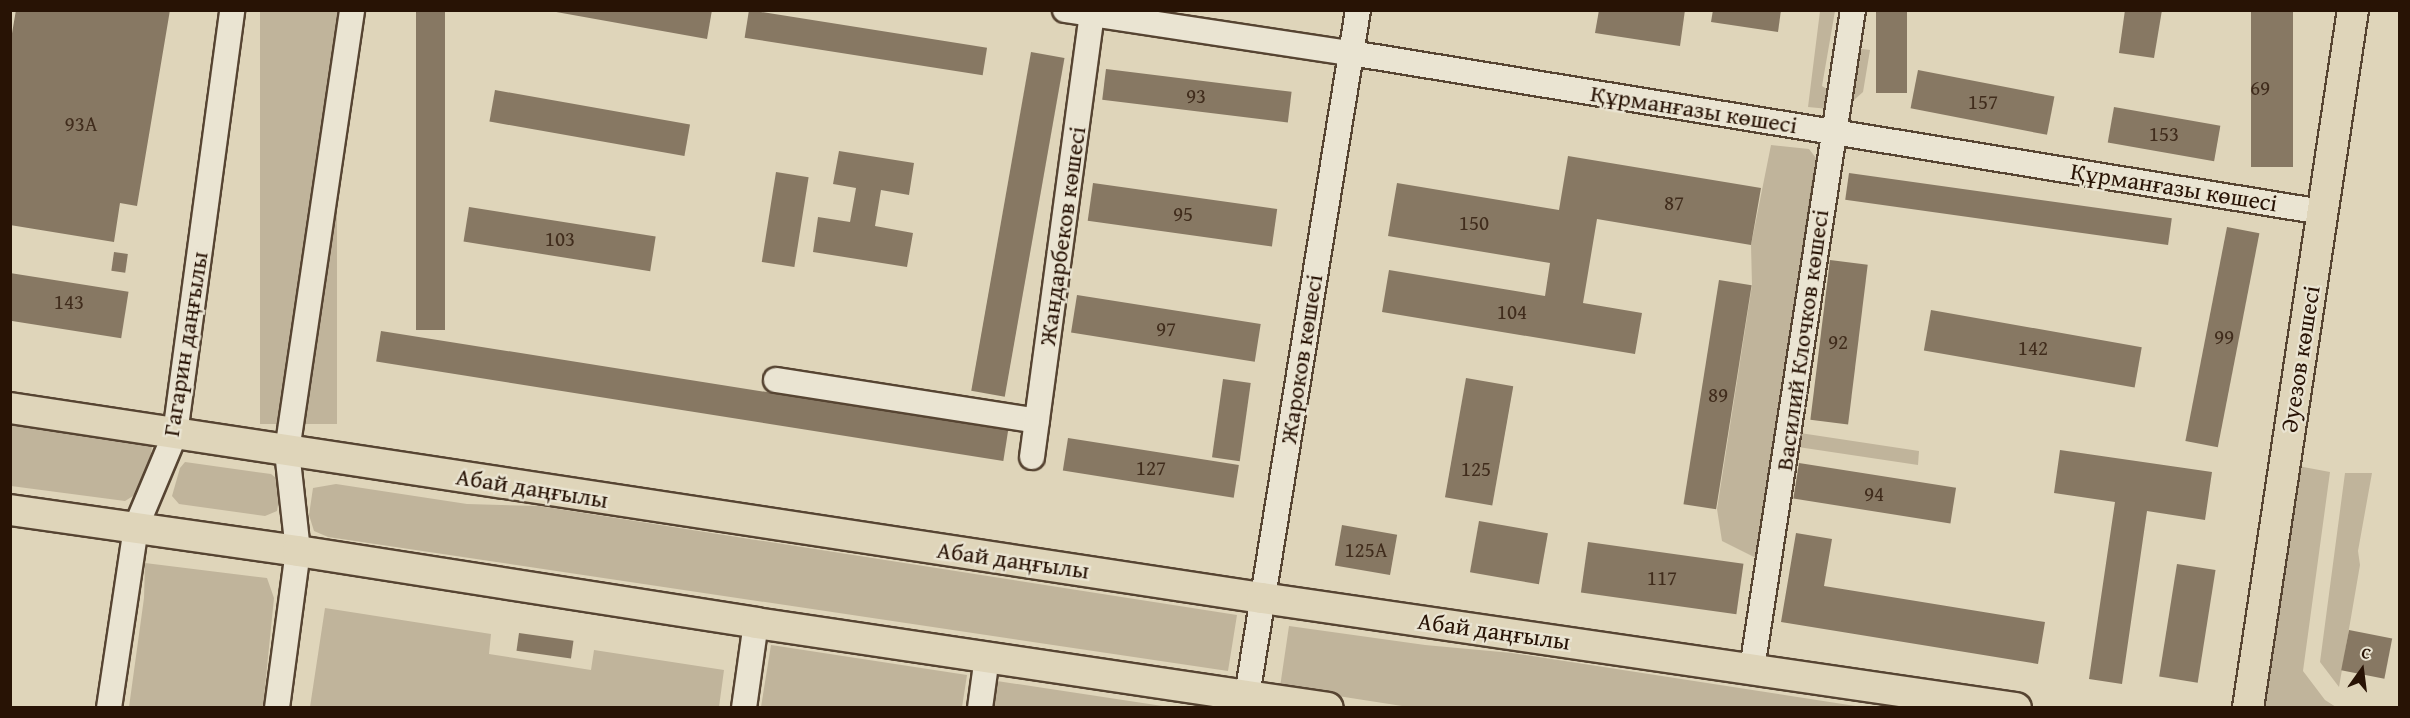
<!DOCTYPE html>
<html>
<head>
<meta charset="utf-8">
<style>
  body { margin:0 }
  #map { position:relative; width:2410px; height:718px; overflow:hidden; background:#dfd5ba; font-family:"Gentium Book Plus",serif }
  div>[style] { position:absolute }
  [style*='--x'] { left:calc(var(--x)*1px); top:calc(var(--y)*1px); width:calc(var(--w)*1px); rotate:calc(var(--a)*1deg) }
  .green>* { inset:0; background:#c0b49b; transform-origin:0 0 }
  .stream>* { height:5px; margin:-2.5px; padding:0 2.5px; transform-origin:2.5px; border-radius:2.5px; background:#a1937c }
  .building>* { inset:0; background:#877863; transform-origin:0 0 }
  .roads { filter:drop-shadow(2px 0 #564432) drop-shadow(-2px 0 #564432) drop-shadow(0 2px #564432) drop-shadow(0 -2px #564432) }
  .minor>* { height:24px; margin:-12px; padding:0 12px; transform-origin:12px; border-radius:12px; background:#eae4d2 }
  .major>* { height:30px; margin:-15px; padding:0 15px; transform-origin:15px; border-radius:15px; background:#dfd5ba }
  span { translate:-50% -50%; white-space:nowrap; text-align:center; line-height:1.15; -webkit-text-stroke:4.5px #eae4d2; paint-order:stroke }
  .number-label { font-size:21px; color:#402c1c }
  .number-label span { -webkit-text-stroke-width:0 }
  .street-label { font-size:24px; color:#281305 }
  .frame { position:absolute; inset:0; border:12px solid #281305; pointer-events:none }
  .north { position:absolute; left:2332px; top:640px; width:60px; height:60px; -webkit-text-stroke:4px #eae4d2; paint-order:stroke; rotate:14deg; font-size:16px; font-weight:700; line-height:24px; text-align:center; color:#281305 }
  .north::after { content:''; display:block; margin:auto; width:21px; height:27px; background:#281305; clip-path:polygon(50% 0,100% 100%,50% 72%,0 100%) }
</style>
</head>
<body>
<div id="map">
  <div class="green">
    <div style="left:260px;top:11px;width:77px;height:413px"></div>
    <div style="clip-path:polygon(1820px 11px,1835px 11px,1822px 86px,1830px 91px,1829px 109px,1808px 107px)"></div>
    <div style="clip-path:polygon(1855px 48px,1870px 50px,1863px 92px,1845px 108px)"></div>
    <div style="clip-path:polygon(1771px 145px,1809px 149px,1819px 162px,1764px 557px,1754px 557px,1722px 541px,1717px 509px,1752px 285px,1751px 245px)"></div>
    <div style="clip-path:polygon(11px 421px,143px 440px,152px 447px,149px 466px,138px 493px,125px 501px,11px 486px)"></div>
    <div style="clip-path:polygon(1800px 433px,1919px 451px,1918px 465px,1798px 447px,1798px 435px)"></div>
    <div style="clip-path:polygon(185px 462px,271px 474px,282px 483px,277px 511px,265px 516px,179px 504px,172px 496px,180px 468px)"></div>
    <div style="clip-path:polygon(2298px 466px,2330px 472px,2303px 671px,2325px 700px,2336px 707px,2263px 708px)"></div>
    <div style="clip-path:polygon(2345px 473px,2372px 473px,2358px 551px,2360px 565px,2339px 687px,2320px 662px)"></div>
    <div style="clip-path:polygon(336px 484px,467px 504px,539px 506px,1237px 615px,1228px 671px,328px 537px,314px 531px,309px 515px,313px 488px)"></div>
    <div style="clip-path:polygon(145px 563px,267px 578px,274px 598px,263px 707px,129px 707px,144px 598px)"></div>
    <div style="clip-path:polygon(325px 608px,491px 634px,489px 654px,591px 670px,594px 650px,724px 670px,719px 707px,310px 707px)"></div>
    <div style="clip-path:polygon(1289px 626px,1425px 645px,1512px 653px,1862px 707px,1415px 708px,1280px 687px)"></div>
    <div style="clip-path:polygon(771px 645px,967px 675px,962px 707px,761px 707px)"></div>
    <div style="clip-path:polygon(997px 681px,1169px 707px,993px 707px)"></div>
  </div>
  <div class="stream">
    <div style="--x:1802;--y:262;--w:89;--a:-81.6"></div>
  </div>
  <div class="building">
    <div style="clip-path:polygon(16px 10px,170px 10px,137px 206px,120px 203px,114px 242px,10px 225px,10px 45px)"></div>
    <div style="left:416px;top:10px;width:29px;height:320px"></div>
    <div style="clip-path:polygon(545px 10px,712px 10px,707px 39px)"></div>
    <div style="left:749px;top:10px;width:241px;height:28px;rotate:9deg"></div>
    <div style="clip-path:polygon(1599px 10px,1685px 10px,1680px 46px,1595px 33px)"></div>
    <div style="clip-path:polygon(1713px 10px,1781px 10px,1778px 32px,1711px 22px)"></div>
    <div style="left:1876px;top:10px;width:31px;height:83px"></div>
    <div style="clip-path:polygon(2125px 10px,2162px 10px,2154px 58px,2119px 53px)"></div>
    <div style="left:2251px;top:10px;width:42px;height:157px"></div>
    <div style="left:1031px;top:52px;width:34px;height:344px;rotate:10deg"></div>
    <div style="left:1106px;top:69px;width:187px;height:31px;rotate:7deg"></div>
    <div style="left:1918px;top:70px;width:139px;height:39px;rotate:11deg"></div>
    <div style="left:495px;top:90px;width:198px;height:32px;rotate:10deg"></div>
    <div style="left:2114px;top:107px;width:108px;height:36px;rotate:10deg"></div>
    <div style="clip-path:polygon(839px 151px,914px 163px,909px 195px,881px 190px,875px 226px,913px 233px,907px 267px,813px 252px,818px 217px,850px 222px,856px 188px,833px 184px)"></div>
    <div style="clip-path:polygon(1568px 156px,1761px 188px,1751px 245px,1597px 219px,1583px 303px,1642px 313px,1635px 354px,1382px 312px,1389px 270px,1545px 296px,1550px 263px,1388px 236px,1397px 183px,1559px 210px)"></div>
    <div style="left:776px;top:172px;width:33px;height:91px;rotate:9deg"></div>
    <div style="left:1849px;top:173px;width:326px;height:27px;rotate:8deg"></div>
    <div style="left:1093px;top:183px;width:186px;height:38px;rotate:8deg"></div>
    <div style="left:469px;top:207px;width:189px;height:35px;rotate:9deg"></div>
    <div style="left:2227px;top:227px;width:33px;height:218px;rotate:11deg"></div>
    <div style="left:114px;top:252px;width:14px;height:19px;rotate:8deg"></div>
    <div style="left:1830px;top:260px;width:38px;height:161px;rotate:7deg"></div>
    <div style="left:10px;top:273px;width:120px;height:47px;rotate:9deg"></div>
    <div style="left:1719px;top:280px;width:33px;height:227px;rotate:9deg"></div>
    <div style="left:1077px;top:295px;width:186px;height:38px;rotate:9deg"></div>
    <div style="left:1931px;top:310px;width:214px;height:41px;rotate:10deg"></div>
    <div style="left:381px;top:331px;width:635px;height:31px;rotate:9deg"></div>
    <div style="left:1466px;top:378px;width:48px;height:121px;rotate:10deg"></div>
    <div style="left:1223px;top:379px;width:28px;height:79px;rotate:8deg"></div>
    <div style="left:1068px;top:438px;width:173px;height:33px;rotate:9deg"></div>
    <div style="clip-path:polygon(2060px 450px,2212px 472px,2205px 520px,2147px 511px,2122px 684px,2089px 679px,2115px 502px,2054px 493px)"></div>
    <div style="left:1799px;top:463px;width:159px;height:36px;rotate:9deg"></div>
    <div style="left:1479px;top:521px;width:70px;height:52px;rotate:10deg"></div>
    <div style="left:1342px;top:525px;width:56px;height:41px;rotate:10deg"></div>
    <div style="clip-path:polygon(1796px 533px,1832px 539px,1824px 586px,2045px 622px,2038px 664px,1781px 622px)"></div>
    <div style="left:1588px;top:542px;width:157px;height:51px;rotate:8deg"></div>
    <div style="left:2177px;top:564px;width:39px;height:114px;rotate:9deg"></div>
    <div style="left:2349px;top:630px;width:44px;height:41px;rotate:11deg"></div>
    <div style="left:519px;top:633px;width:55px;height:18px;rotate:8deg"></div>
  </div>
  <div class="roads">
    <div class="minor">
      <div style="--x:1065;--y:10;--w:289;--a:8.6"></div>
      <div style="--x:1351;--y:53;--w:984;--a:9.3"></div>
      <div style="--x:776;--y:380;--w:264;--a:8.9"></div>
      <div style="--x:1032;--y:457;--w:446;--a:-82.3"></div>
      <div style="--x:1752;--y:669;--w:667;--a:-81.29"></div>
      <div style="--x:109;--y:708;--w:183;--a:-81.5"></div>
      <div style="--x:136;--y:527;--w:101;--a:-67.2"></div>
      <div style="--x:175;--y:434;--w:428;--a:-82.3"></div>
      <div style="--x:277;--y:708;--w:158;--a:-82.4"></div>
      <div style="--x:298;--y:551;--w:101;--a:-96.3"></div>
      <div style="--x:287;--y:451;--w:446;--a:-81.6"></div>
      <div style="--x:744;--y:708;--w:86;--a:-82"></div>
      <div style="--x:980;--y:708;--w:51;--a:-82.2"></div>
      <div style="--x:1245;--y:708;--w:707;--a:-80.8"></div>
    </div>
    <div class="major">
      <div style="--x:10;--y:408;--w:1266;--a:8.63"></div>
      <div style="--x:1262;--y:598;--w:762;--a:8.3"></div>
      <div style="--x:10;--y:510;--w:291;--a:8.1"></div>
      <div style="--x:298;--y:551;--w:464;--a:8.9"></div>
      <div style="--x:756;--y:623;--w:578;--a:8.45"></div>
      <div style="--x:2248;--y:708;--w:706;--a:-81.45"></div>
    </div>
  </div>
  <div class="number-label">
    <span style="left:2260px;top:88px">69</span>
    <span style="left:1196px;top:96px">93</span>
    <span style="left:1983px;top:102px">157</span>
    <span style="left:81px;top:124px">93А</span>
    <span style="left:2164px;top:134px">153</span>
    <span style="left:1674px;top:203px">87</span>
    <span style="left:1183px;top:214px">95</span>
    <span style="left:1474px;top:223px">150</span>
    <span style="left:560px;top:239px">103</span>
    <span style="left:69px;top:302px">143</span>
    <span style="left:1512px;top:312px">104</span>
    <span style="left:1166px;top:329px">97</span>
    <span style="left:2224px;top:337px">99</span>
    <span style="left:1838px;top:342px">92</span>
    <span style="left:2033px;top:348px">142</span>
    <span style="left:1718px;top:395px">89</span>
    <span style="left:1151px;top:468px">127</span>
    <span style="left:1476px;top:469px">125</span>
    <span style="left:1874px;top:494px">94</span>
    <span style="left:1366px;top:550px">125А</span>
    <span style="left:1662px;top:578px">117</span>
  </div>
  <div class="street-label">
    <span style="left:1694px;top:109px;rotate:9deg">Құрманғазы көшесі</span>
    <span style="left:2174px;top:187px;rotate:9deg">Құрманғазы көшесі</span>
    <span style="left:1062px;top:236px;rotate:-82deg">Жандарбеков көшесі</span>
    <span style="left:1802px;top:340px;rotate:-82deg">Василий Клочков көшесі</span>
    <span style="left:185px;top:344px;rotate:-81deg">Гагарин даңғылы</span>
    <span style="left:1301px;top:359px;rotate:-81deg">Жароков көшесі</span>
    <span style="left:2300px;top:359px;rotate:-81deg">Әуезов көшесі</span>
    <span style="left:532px;top:488px;rotate:9deg">Абай даңғылы</span>
    <span style="left:1013px;top:560px;rotate:8deg">Абай даңғылы</span>
    <span style="left:1494px;top:631px;rotate:8deg">Абай даңғылы</span>
  </div>
  <div class="frame"></div>
  <div class="north">С</div>
</div>
</body>
</html>
